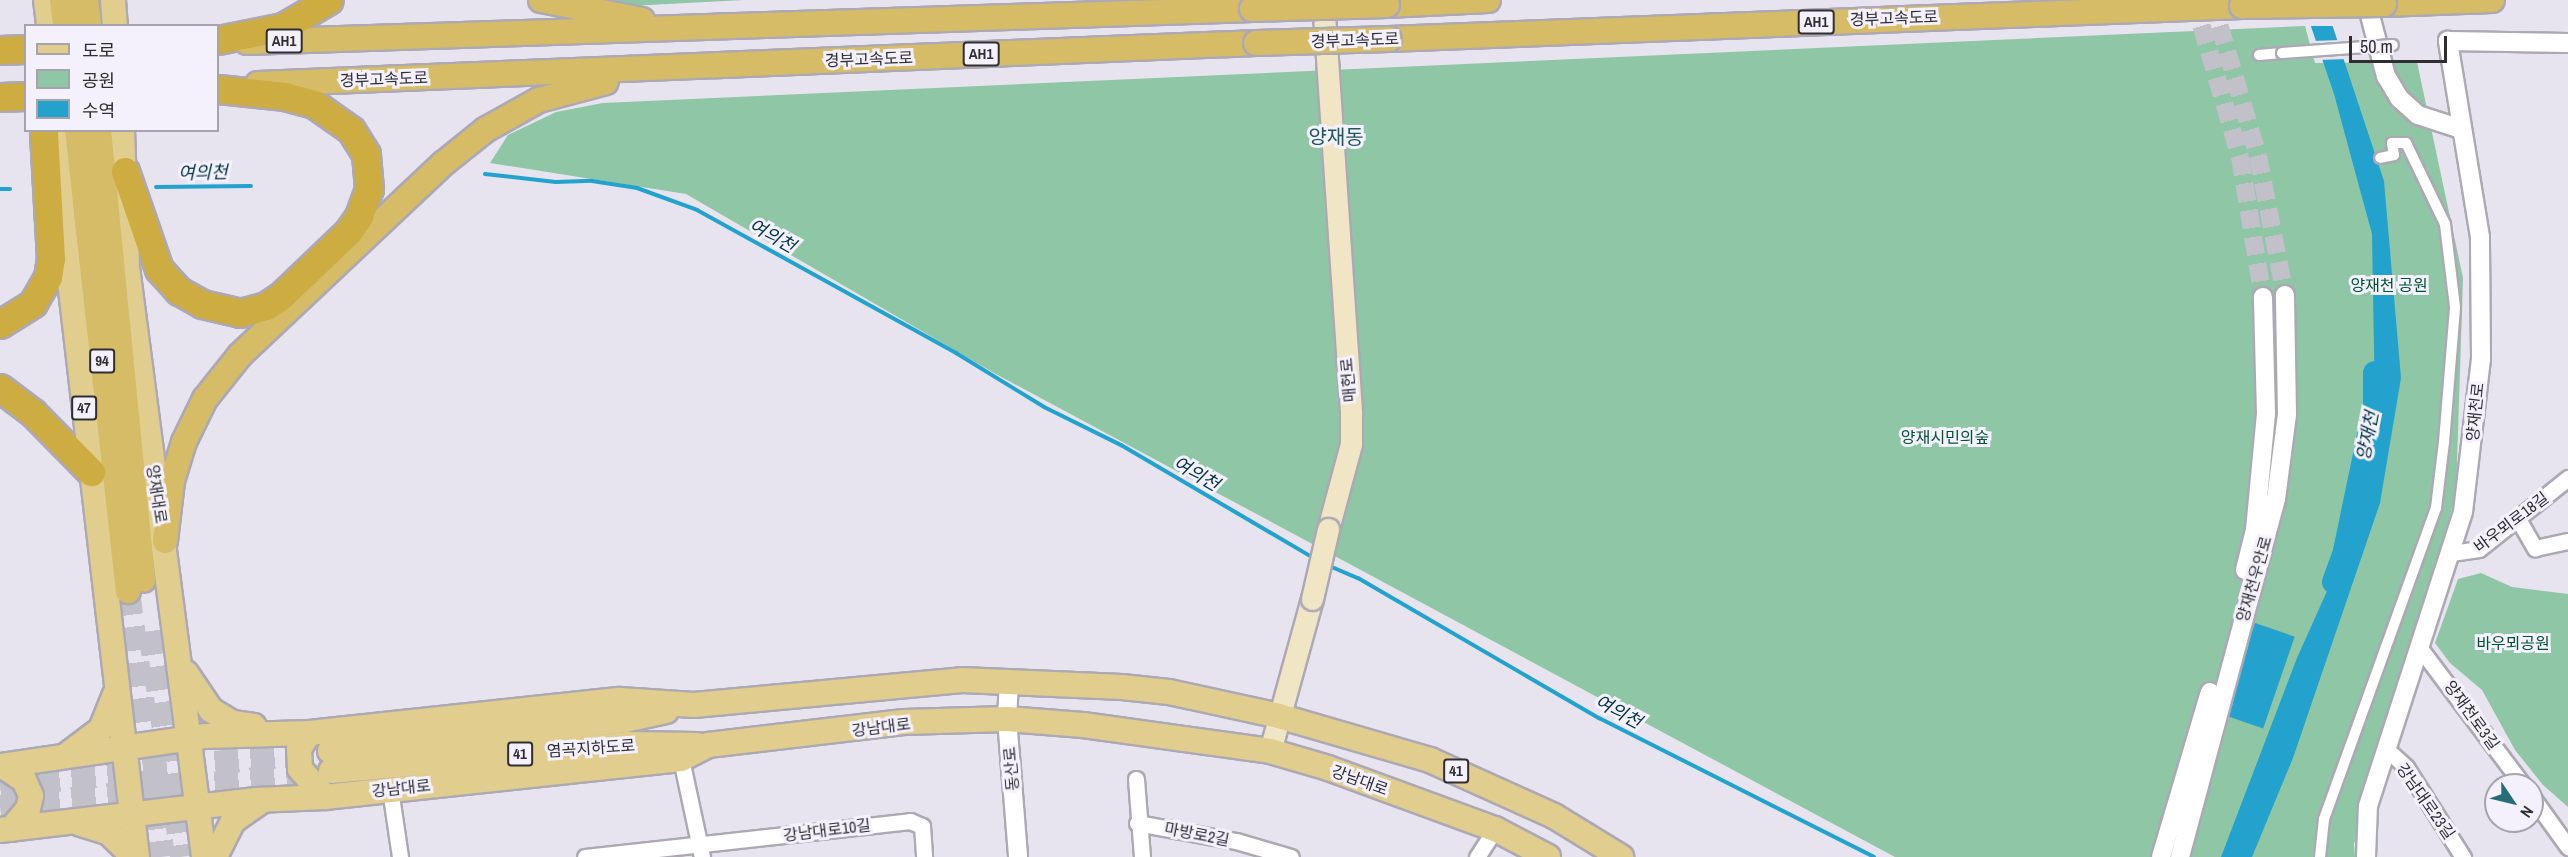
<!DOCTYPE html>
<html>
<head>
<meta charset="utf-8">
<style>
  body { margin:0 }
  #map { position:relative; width:2568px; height:857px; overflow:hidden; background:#e7e4ef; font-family:"Archivo Narrow","Noto Sans KR",sans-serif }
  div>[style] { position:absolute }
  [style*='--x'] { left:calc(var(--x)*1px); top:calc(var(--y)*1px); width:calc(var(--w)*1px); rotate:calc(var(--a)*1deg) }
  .green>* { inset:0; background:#8ec6a6 }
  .water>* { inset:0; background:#23a2ce; transform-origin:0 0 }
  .pier>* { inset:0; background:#e7e4ef }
  .stream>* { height:4px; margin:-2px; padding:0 2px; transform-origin:2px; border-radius:2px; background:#23a2ce }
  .river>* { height:24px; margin:-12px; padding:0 12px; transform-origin:12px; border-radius:12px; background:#23a2ce }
  .tertiary-tunnel>* { height:18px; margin-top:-9px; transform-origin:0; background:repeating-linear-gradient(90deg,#c2c0c9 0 18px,transparent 0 27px) }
  .primary-tunnel>* { height:24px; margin-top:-12px; transform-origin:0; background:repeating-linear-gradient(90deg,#c2c0c9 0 24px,transparent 0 36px) }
  .trunk-tunnel>* { height:24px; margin-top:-12px; transform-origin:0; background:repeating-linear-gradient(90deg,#c2c0c9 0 24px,transparent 0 36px) }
  .roads { filter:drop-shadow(2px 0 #aca9b4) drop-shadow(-2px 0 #aca9b4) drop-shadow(0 2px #aca9b4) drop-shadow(0 -2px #aca9b4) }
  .pedestrian>* { height:10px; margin:-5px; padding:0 5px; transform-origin:5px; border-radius:5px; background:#fff }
  .minor>* { height:15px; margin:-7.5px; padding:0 7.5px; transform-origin:7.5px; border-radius:7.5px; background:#fff }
  .tertiary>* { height:18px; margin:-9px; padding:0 9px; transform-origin:9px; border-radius:9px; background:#fff }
  .secondary>* { height:21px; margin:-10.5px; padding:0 10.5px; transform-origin:10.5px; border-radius:10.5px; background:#f0e6c6 }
  .primary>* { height:24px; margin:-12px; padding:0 12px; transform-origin:12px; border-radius:12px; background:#e1cd8d }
  .trunk>* { height:24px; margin:-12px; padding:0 12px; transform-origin:12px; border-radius:12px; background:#d7bc67 }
  .motorway>* { height:27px; margin:-13.5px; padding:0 13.5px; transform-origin:13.5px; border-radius:13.5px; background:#cdac41 }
  .bridges { filter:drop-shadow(2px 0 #aca9b4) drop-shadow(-2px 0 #aca9b4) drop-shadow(0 2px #aca9b4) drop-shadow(0 -2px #aca9b4) }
  .pedestrian-bridge>* { height:10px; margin:-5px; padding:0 5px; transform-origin:5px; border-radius:5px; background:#fff }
  .secondary-bridge>* { height:21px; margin:-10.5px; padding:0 10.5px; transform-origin:10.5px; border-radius:10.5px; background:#f0e6c6 }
  .trunk-bridge>* { height:24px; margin:-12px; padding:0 12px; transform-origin:12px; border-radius:12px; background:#d7bc67 }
  span { translate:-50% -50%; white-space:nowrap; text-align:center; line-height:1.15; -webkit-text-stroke:6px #f4f1fc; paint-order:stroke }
  .shield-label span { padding:2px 4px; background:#f4f1fc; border:2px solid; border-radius:4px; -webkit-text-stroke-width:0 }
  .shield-label { font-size:15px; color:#2f2e32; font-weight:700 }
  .street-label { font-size:16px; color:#2f2e32 }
  .park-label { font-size:16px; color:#005434 }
  .water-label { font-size:18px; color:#003547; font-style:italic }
  .quarter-label { font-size:20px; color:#1c565e }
  .legend { position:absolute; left:24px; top:24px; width:195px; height:108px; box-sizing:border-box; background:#f4f1fc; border:2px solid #a5a3ab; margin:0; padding:8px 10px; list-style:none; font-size:18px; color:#2f2e32 }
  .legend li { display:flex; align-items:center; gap:12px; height:30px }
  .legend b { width:30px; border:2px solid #a5a3ab }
  .north { position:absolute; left:2484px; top:773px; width:60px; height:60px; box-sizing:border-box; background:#f4f1fc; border:2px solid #a5a3ab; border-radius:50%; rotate:125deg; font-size:16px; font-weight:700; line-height:24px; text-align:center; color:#2f2e32 }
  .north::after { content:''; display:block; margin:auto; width:21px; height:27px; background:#246e77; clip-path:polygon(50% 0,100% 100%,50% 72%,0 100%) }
  .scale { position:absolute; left:2349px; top:36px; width:98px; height:27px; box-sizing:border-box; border:3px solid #2f2e32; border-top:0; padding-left:8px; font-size:18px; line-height:21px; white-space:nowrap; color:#2f2e32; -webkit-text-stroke:4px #f4f1fc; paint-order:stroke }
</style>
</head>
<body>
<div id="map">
  <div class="green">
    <div style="clip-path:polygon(569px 0,744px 0,629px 6px)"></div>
    <div style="clip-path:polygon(2305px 26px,2315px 63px,2417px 62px,2463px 278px,2456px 494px,2354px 844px,2355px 857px,1895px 857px,994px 373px,686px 194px,490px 163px,508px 135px,556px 112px,603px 103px)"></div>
    <div style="clip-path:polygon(2481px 573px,2512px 587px,2568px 594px,2568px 807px,2543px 785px,2515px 750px,2482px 690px,2450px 663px,2435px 643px,2458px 579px)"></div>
  </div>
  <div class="water">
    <div style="clip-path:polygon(2302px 0,2324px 0,2384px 181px,2401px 378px,2380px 503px,2293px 758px,2252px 857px,2221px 857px,2297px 658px,2345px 551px,2375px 406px,2372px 234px,2334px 94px)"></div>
    <div style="left:2255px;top:623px;width:42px;height:97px;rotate:19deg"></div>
  </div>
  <div class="pier">
    <div style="clip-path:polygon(2299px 0,2327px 0,2335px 26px,2308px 26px)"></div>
    <div style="clip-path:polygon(2340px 40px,2346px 59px,2319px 60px,2313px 41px)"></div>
  </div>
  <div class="stream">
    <div style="--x:485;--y:174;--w:71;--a:6.4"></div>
    <div style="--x:556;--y:182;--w:36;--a:-2"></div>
    <div style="--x:592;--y:181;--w:46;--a:8.8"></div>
    <div style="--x:637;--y:188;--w:64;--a:20.1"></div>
    <div style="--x:697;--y:210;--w:296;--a:28.9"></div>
    <div style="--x:956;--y:353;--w:103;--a:31.5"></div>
    <div style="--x:1044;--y:407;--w:86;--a:26.3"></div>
    <div style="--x:1121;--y:445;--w:225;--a:30.4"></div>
    <div style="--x:156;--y:187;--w:95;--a:-0.6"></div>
    <div style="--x:0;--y:189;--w:10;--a:0"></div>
    <div style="--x:1327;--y:565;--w:34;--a:23"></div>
    <div style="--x:1358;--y:578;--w:279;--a:30.2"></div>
    <div style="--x:1599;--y:718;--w:308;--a:26.8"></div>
  </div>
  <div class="river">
    <div style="--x:2334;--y:582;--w:33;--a:-70"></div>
    <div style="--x:2345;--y:551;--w:148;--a:-78.3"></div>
    <div style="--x:2375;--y:406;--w:33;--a:-90"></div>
  </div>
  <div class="tertiary-tunnel">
    <div style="--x:2194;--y:0;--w:164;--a:73.7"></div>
    <div style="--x:2240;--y:157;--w:142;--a:80.7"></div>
    <div style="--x:2212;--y:0;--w:163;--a:73.6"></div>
    <div style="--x:2258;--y:156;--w:142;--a:79"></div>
  </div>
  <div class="primary-tunnel">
    <div style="--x:0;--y:786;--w:332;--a:-6.1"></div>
    <div style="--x:0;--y:807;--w:325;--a:-6.2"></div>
  </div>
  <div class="trunk-tunnel">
    <div style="--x:128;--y:591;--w:268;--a:82.5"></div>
    <div style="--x:150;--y:631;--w:228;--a:81.9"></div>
  </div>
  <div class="roads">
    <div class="pedestrian">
      <div style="--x:2259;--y:55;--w:23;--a:-5"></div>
      <div style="--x:2320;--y:857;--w:38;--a:-84"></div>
      <div style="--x:2324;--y:819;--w:331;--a:-70.2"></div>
      <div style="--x:2436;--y:508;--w:66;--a:-83.1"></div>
      <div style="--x:2444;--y:442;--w:135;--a:-85.3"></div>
      <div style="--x:2455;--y:307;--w:84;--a:-96.9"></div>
      <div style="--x:2445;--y:224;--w:90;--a:-115.7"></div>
      <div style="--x:2406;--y:143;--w:14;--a:180"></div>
      <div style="--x:2392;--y:143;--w:12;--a:81"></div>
      <div style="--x:2394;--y:155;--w:14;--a:168"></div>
    </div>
    <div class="minor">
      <div style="--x:2518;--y:519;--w:34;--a:60"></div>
      <div style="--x:2535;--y:548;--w:34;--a:-12"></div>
      <div style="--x:2451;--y:553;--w:28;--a:-8"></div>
      <div style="--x:2479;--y:549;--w:114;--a:-38.6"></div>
      <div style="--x:2419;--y:647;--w:173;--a:53"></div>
      <div style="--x:2385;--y:748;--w:28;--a:42"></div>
      <div style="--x:2406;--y:767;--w:107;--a:57.7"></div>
      <div style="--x:681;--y:759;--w:100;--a:77.9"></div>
      <div style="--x:1136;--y:779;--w:78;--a:85.6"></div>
      <div style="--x:390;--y:789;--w:69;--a:81.6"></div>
      <div style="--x:2532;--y:797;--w:62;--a:54.2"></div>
      <div style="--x:1137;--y:823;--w:101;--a:10.3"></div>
      <div style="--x:1236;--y:841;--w:57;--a:16.2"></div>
      <div style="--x:585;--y:857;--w:327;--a:-6.3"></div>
      <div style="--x:910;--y:821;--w:13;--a:23"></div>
      <div style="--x:922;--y:826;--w:31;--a:86"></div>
      <div style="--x:1477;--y:857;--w:33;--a:-57"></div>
    </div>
    <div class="tertiary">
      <div style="--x:2366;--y:0;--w:79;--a:75.3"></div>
      <div style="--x:2386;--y:76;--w:26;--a:59"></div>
      <div style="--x:2399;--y:98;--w:25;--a:42"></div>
      <div style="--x:2418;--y:115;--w:45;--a:18"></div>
      <div style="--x:2245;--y:570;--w:41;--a:-76"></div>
      <div style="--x:2255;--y:530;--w:117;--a:-84.6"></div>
      <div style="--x:2266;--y:414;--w:117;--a:-91.5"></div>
      <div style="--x:1009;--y:681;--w:38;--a:93"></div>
      <div style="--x:1007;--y:719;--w:138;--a:85.4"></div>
      <div style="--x:2161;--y:857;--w:172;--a:-73.5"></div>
      <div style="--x:2180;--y:857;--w:371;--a:-75"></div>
      <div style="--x:2276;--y:499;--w:86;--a:-82.6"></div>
      <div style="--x:2287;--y:414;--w:119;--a:-91"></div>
      <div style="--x:2366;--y:857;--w:51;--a:-87.8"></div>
      <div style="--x:2368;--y:806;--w:309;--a:-72.1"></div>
      <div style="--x:2463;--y:512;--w:154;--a:-83.3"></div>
      <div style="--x:2481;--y:359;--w:122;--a:-90.5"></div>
      <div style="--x:2480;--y:237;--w:199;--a:-99.3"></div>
      <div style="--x:2448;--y:41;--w:120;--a:1"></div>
    </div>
    <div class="secondary">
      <div style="--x:1323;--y:0;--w:415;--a:86.1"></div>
      <div style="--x:1351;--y:414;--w:30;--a:90"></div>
      <div style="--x:1351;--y:444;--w:88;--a:105.1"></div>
      <div style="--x:1270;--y:751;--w:158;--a:-74.6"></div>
    </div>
    <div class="primary">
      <div style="--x:46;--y:0;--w:26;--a:83"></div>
      <div style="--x:113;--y:0;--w:26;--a:86"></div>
      <div style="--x:59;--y:130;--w:82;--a:87.9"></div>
      <div style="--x:62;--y:212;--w:649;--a:83.37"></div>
      <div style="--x:122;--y:130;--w:137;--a:87.9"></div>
      <div style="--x:127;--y:267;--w:595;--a:82.56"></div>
      <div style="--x:186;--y:673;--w:45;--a:56"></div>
      <div style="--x:211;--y:710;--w:26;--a:31"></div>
      <div style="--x:233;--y:723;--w:21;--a:8"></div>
      <div style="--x:309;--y:733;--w:19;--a:122"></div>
      <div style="--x:299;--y:749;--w:20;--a:87"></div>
      <div style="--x:300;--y:769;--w:38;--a:48"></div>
      <div style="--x:330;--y:751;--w:297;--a:-6"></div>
      <div style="--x:625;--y:720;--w:42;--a:-12.4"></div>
      <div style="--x:68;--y:754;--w:41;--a:-37.1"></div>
      <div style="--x:101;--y:729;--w:38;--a:-68"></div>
      <div style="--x:0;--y:766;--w:208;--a:-8.3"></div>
      <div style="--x:206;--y:736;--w:103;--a:-1.7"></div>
      <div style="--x:309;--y:733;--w:313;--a:-6.1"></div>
      <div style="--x:620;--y:700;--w:74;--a:3.9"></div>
      <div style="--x:694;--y:705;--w:269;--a:-5.3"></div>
      <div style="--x:962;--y:680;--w:160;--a:2.5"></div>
      <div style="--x:1122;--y:687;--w:47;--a:6.1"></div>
      <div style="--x:1169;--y:692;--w:113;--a:12.3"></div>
      <div style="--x:1279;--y:716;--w:157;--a:16.2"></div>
      <div style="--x:1430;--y:760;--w:136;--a:24.3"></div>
      <div style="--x:1554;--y:816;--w:79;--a:31.5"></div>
      <div style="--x:3;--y:766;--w:25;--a:34"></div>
      <div style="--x:24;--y:780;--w:17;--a:66"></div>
      <div style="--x:31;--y:796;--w:13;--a:103"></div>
      <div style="--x:28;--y:809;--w:26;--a:130"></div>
      <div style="--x:331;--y:771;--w:297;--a:-5.2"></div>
      <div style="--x:627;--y:744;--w:70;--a:0.8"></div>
      <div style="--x:81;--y:824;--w:28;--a:17"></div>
      <div style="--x:108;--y:832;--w:36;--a:44"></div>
      <div style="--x:0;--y:830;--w:258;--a:-6.7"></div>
      <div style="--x:256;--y:800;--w:69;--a:-2.5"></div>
      <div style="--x:325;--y:797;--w:358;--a:-6.1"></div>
      <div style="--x:681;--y:759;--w:30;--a:-27"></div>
      <div style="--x:708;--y:745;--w:197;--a:-6.7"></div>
      <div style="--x:904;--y:722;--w:103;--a:-1.7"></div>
      <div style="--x:1007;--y:719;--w:76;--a:4.5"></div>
      <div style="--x:1083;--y:725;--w:189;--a:7.9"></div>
      <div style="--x:1270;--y:751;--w:60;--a:16.3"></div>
      <div style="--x:1328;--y:768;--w:178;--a:20.1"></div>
      <div style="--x:1495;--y:829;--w:60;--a:27.8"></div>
      <div style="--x:215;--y:857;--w:40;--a:-63.4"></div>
      <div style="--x:233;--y:821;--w:35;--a:-35"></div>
    </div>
    <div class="trunk">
      <div style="--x:62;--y:0;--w:26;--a:83"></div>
      <div style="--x:86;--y:0;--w:26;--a:83"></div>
      <div style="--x:541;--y:0;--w:103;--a:11.2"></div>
      <div style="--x:2384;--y:4;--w:108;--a:-2.1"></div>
      <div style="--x:1387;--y:5;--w:101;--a:-2.8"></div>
      <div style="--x:1389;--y:39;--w:854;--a:-2.22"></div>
      <div style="--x:247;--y:42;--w:1006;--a:-1.88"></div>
      <div style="--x:258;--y:84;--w:999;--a:-2.35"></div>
      <div style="--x:77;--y:130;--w:464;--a:83.7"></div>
      <div style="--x:99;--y:130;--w:452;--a:84.4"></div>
      <div style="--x:165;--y:541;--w:60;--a:-83.3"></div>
      <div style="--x:172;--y:481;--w:41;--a:-72.9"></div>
      <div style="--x:184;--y:442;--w:48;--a:-64"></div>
      <div style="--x:205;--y:399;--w:56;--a:-51.5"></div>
      <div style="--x:240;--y:355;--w:280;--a:-43.3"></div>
      <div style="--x:444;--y:163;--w:53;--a:-38.8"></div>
      <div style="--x:485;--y:130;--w:62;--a:-29.1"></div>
      <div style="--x:539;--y:100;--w:69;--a:-15"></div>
    </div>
    <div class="motorway">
      <div style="--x:218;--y:40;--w:66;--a:-11.3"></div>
      <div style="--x:283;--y:27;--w:53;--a:-30.4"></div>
      <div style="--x:0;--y:50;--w:26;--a:-2"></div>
      <div style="--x:0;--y:97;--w:26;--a:-2"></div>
      <div style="--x:125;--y:171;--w:104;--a:70.9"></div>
      <div style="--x:159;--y:269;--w:30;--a:48"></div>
      <div style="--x:179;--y:291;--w:26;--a:29"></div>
      <div style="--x:202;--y:304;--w:39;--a:13"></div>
      <div style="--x:240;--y:313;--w:27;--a:-15"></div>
      <div style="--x:266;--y:306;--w:18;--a:-34"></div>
      <div style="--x:281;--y:296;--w:93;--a:-43.7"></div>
      <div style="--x:348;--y:232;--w:19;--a:-55"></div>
      <div style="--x:359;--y:216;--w:29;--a:-70"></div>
      <div style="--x:369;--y:189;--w:35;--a:-95"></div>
      <div style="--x:366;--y:154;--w:28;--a:-122"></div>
      <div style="--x:351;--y:130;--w:45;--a:-144.9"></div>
      <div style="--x:314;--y:104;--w:30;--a:-165"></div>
      <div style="--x:285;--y:96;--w:67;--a:-174"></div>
      <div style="--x:0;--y:324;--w:39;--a:-32"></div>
      <div style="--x:33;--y:303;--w:30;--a:-60"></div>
      <div style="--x:48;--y:277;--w:18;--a:-81"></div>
      <div style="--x:51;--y:259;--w:127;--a:-93.2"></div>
      <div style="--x:0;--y:388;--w:41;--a:37.1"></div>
      <div style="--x:33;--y:413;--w:83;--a:45.5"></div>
    </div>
  </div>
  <div class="bridges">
    <div class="pedestrian-bridge">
      <div style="--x:2282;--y:53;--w:111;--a:-4.1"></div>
    </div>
    <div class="secondary-bridge">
      <div style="--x:1312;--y:599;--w:72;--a:-77.1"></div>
    </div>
    <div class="trunk-bridge">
      <div style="--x:2242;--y:6;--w:142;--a:-0.8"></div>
      <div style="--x:1252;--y:9;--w:135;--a:-1.7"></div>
      <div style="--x:1256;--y:43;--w:133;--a:-1.7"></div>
    </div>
  </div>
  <div class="shield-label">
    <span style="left:1816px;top:22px">AH1</span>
    <span style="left:284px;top:41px">AH1</span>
    <span style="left:981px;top:54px">AH1</span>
    <span style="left:102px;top:361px">94</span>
    <span style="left:84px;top:408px">47</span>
    <span style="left:520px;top:754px">41</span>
    <span style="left:1456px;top:771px">41</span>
  </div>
  <div class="street-label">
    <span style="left:1894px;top:18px;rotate:-2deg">경부고속도로</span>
    <span style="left:1355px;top:40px;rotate:-2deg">경부고속도로</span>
    <span style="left:869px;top:59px;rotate:-2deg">경부고속도로</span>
    <span style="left:384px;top:79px;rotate:-2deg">경부고속도로</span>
    <span style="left:1348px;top:380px;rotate:-95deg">매헌로</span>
    <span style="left:2475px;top:412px;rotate:-84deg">양재천로</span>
    <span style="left:157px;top:494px;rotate:81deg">양재대로</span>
    <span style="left:2511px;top:522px;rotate:-37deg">바우뫼로18길</span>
    <span style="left:2254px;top:579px;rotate:-74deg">양재천우안로</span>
    <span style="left:2472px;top:715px;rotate:54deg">양재천로3길</span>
    <span style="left:881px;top:727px;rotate:-7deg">강남대로</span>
    <span style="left:591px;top:748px;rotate:-4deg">염곡지하도로</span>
    <span style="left:1011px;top:769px;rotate:-95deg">동산로</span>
    <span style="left:1360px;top:780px;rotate:20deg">강남대로</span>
    <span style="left:401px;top:788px;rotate:-6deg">강남대로</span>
    <span style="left:2426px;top:801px;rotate:55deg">강남대로23길</span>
    <span style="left:827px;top:830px;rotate:-7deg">강남대로10길</span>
    <span style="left:1197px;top:834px;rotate:11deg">마방로2길</span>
  </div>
  <div class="park-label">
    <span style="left:2389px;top:285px">양재천 공원</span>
    <span style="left:1945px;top:437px">양재시민의숲</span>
    <span style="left:2513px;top:643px">바우뫼공원</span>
  </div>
  <div class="water-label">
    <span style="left:203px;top:173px;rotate:-1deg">여의천</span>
    <span style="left:772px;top:236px;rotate:29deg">여의천</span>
    <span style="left:2368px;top:436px;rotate:-79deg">양재천</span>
    <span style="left:1196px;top:474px;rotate:30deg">여의천</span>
    <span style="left:1618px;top:712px;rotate:28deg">여의천</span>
  </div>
  <div class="quarter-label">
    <span style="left:1336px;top:136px">양재동</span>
  </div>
  <ul class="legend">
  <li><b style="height:8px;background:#e1cd8d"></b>도로</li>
  <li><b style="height:16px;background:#8ec6a6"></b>공원</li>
  <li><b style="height:16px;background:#23a2ce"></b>수역</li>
  </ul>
  <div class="north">N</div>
  <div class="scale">50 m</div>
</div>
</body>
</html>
